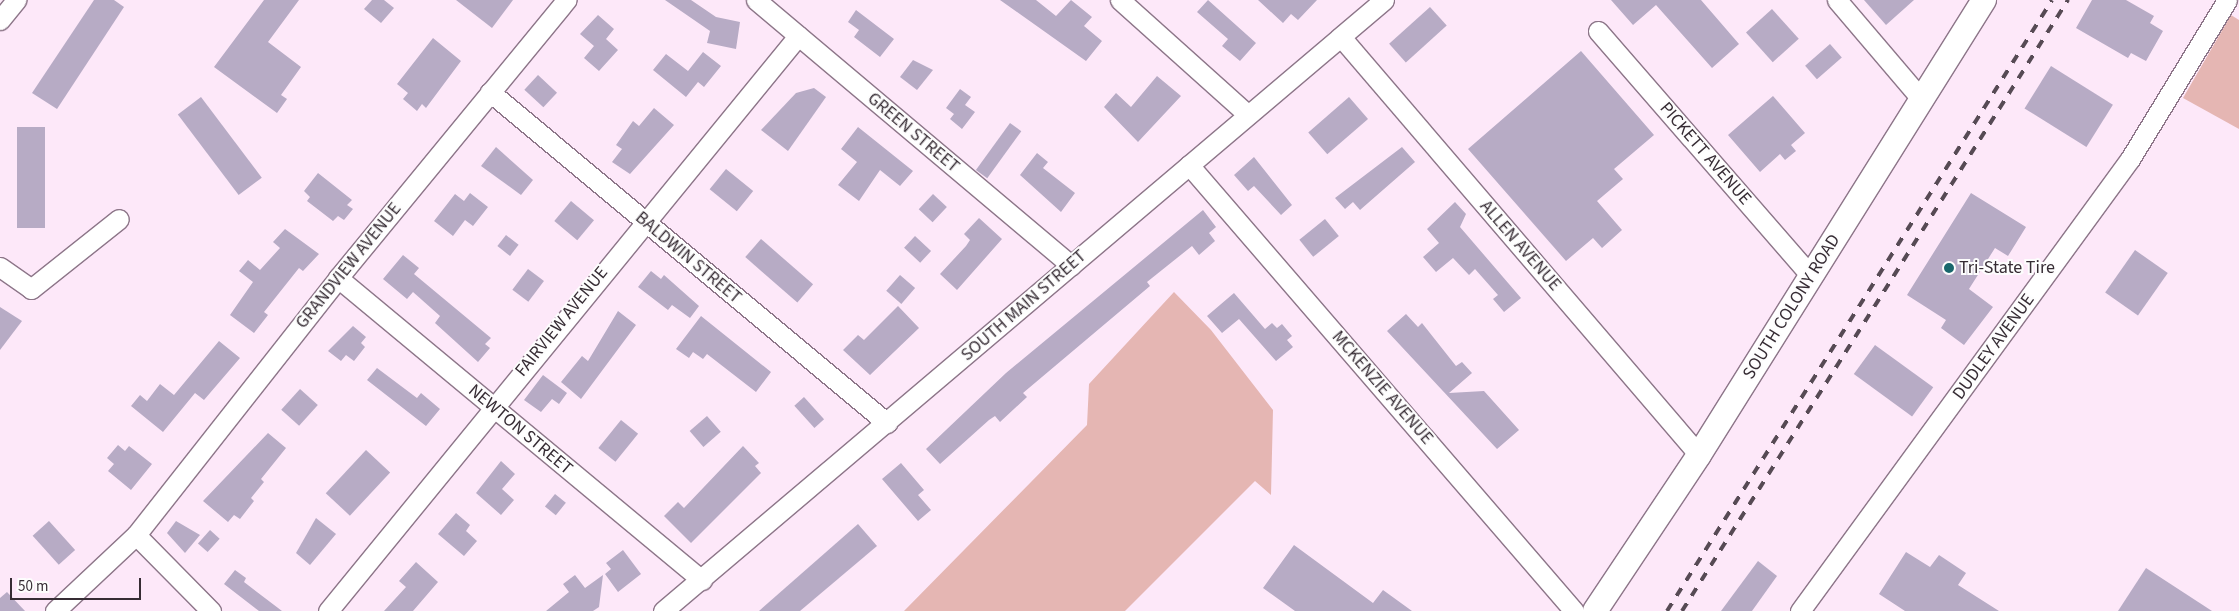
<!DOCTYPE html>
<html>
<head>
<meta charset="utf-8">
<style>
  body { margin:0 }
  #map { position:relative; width:2239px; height:611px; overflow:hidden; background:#fde8f9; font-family:"Source Sans 3",sans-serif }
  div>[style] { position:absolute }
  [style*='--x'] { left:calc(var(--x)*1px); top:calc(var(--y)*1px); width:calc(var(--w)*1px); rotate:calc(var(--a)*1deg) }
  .green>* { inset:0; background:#e5b6b3 }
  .building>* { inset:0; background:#b7abc5; transform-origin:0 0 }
  .roads { filter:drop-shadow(1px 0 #8d7689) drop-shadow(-1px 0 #8d7689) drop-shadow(0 1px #8d7689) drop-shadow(0 -1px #8d7689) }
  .minor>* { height:19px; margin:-9.5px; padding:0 9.5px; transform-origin:9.5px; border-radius:9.5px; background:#fff }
  .major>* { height:24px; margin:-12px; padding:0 12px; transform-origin:12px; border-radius:12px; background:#fff }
  .rail>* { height:4px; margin-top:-2px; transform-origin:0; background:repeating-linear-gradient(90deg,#564a54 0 9px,transparent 0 18px) }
  .dots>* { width:14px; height:14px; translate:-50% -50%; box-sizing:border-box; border:2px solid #fdfdfd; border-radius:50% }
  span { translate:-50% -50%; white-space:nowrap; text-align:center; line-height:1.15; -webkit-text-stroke:4px #fdfdfd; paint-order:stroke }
  .street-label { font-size:18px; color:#362c34 }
  .poi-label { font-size:18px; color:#362c34 }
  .left { translate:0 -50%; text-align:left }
  .scale { position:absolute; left:10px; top:578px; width:131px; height:22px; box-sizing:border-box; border:2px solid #362c34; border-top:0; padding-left:6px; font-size:15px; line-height:18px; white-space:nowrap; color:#362c34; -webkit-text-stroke:4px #fdfdfd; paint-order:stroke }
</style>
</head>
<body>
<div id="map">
  <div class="green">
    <div style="clip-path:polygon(2231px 15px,2239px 20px,2239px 129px,2183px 98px)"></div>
    <div style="clip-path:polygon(1174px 292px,1211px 330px,1273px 410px,1271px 495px,1255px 481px,1125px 611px,904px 611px,1087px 425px,1089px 384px)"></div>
  </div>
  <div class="building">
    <div style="clip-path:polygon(94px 0,114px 0,124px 7px,57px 109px,32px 93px)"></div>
    <div style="clip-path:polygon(264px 0,299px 0,268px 42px,301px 67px,281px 95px,287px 99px,277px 113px,214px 67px)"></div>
    <div style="clip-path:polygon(372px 0,384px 0,394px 8px,381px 23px,364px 9px)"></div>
    <div style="clip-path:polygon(456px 0,513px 0,492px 28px)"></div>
    <div style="clip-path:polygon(665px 0,691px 0,716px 17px,740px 22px,736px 49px,707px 43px,710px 31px)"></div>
    <div style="clip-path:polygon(1000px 0,1036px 0,1056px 16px,1071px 0,1092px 17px,1084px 26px,1102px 41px,1086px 61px)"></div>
    <div style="clip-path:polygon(1208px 0,1256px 43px,1240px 61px,1222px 46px,1228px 39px,1197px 12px)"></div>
    <div style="clip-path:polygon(1258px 0,1317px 0,1298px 20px,1291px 14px,1283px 23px)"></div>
    <div style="clip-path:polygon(1611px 0,1701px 0,1739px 44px,1712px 68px,1656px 5px,1633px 25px)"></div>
    <div style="clip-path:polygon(1864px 0,1914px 0,1886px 25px)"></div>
    <div style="clip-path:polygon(2092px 0,2126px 0,2154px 16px,2150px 23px,2163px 31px,2146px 61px,2131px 53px,2128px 58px,2076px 28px)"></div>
    <div style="left:1430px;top:7px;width:25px;height:55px;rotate:48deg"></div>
    <div style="left:1772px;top:9px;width:40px;height:35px;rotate:48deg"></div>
    <div style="clip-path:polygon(856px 10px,894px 39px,880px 57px,854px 37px,859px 30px,848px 22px)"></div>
    <div style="clip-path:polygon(598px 15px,614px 29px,606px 39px,618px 50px,599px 71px,584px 58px,594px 46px,580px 34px)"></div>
    <div style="clip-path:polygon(433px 38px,461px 61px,426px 108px,422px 104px,417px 111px,403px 99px,408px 93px,397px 84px)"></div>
    <div style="left:1830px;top:44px;width:18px;height:33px;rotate:49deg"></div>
    <div style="clip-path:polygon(1581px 51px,1654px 135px,1614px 169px,1623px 179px,1597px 201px,1622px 230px,1602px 248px,1593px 238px,1566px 261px,1468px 149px)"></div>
    <div style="clip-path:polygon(703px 52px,721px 66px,704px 87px,698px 82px,686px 97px,653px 70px,666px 54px,688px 71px)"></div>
    <div style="clip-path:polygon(913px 60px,933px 70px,917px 90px,900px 77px)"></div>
    <div style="left:2051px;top:66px;width:73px;height:50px;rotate:32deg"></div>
    <div style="left:538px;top:75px;width:26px;height:20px;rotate:43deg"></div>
    <div style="clip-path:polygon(1157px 76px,1181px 96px,1138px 142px,1104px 107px,1116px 93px,1131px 107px)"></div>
    <div style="clip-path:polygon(814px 88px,826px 97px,788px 151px,761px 130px,796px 93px)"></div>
    <div style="clip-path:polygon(960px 89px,971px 97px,965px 105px,975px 112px,962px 129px,950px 119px,954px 114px,946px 108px)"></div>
    <div style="clip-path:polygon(1773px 96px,1805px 133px,1791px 145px,1796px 151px,1785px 160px,1780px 154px,1760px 172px,1728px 135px)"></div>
    <div style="left:201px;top:97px;width:101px;height:29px;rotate:53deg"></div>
    <div style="left:1349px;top:97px;width:29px;height:54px;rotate:49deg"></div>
    <div style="clip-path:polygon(654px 108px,674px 125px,630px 174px,612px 162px,622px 149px,616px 145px,633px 121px,639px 126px)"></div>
    <div style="left:1010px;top:123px;width:14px;height:58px;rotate:36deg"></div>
    <div style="left:17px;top:127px;width:28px;height:101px"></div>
    <div style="clip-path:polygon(858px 127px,913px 171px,900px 186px,880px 170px,859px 201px,838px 185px,857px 162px,841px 149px)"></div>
    <div style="clip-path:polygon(496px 147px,533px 180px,521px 195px,481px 166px)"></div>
    <div style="clip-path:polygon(1402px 147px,1415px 162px,1360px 210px,1353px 202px,1345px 209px,1335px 198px)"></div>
    <div style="clip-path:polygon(1037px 153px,1048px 162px,1043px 168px,1075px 193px,1061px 212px,1020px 175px)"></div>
    <div style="clip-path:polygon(1254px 157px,1292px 205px,1281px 215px,1254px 186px,1248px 191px,1234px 175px)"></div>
    <div style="left:726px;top:169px;width:35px;height:26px;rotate:39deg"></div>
    <div style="clip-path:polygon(318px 173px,352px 200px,347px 205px,353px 209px,344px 220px,338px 216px,333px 221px,307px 201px,310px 197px,304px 191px)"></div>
    <div style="clip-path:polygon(470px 193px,488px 207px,473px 226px,465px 220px,453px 236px,434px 221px,455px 194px,464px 201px)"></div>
    <div style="clip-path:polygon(1971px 193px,2026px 227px,2008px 256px,1995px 248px,1969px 289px,1993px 307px,1964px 345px,1941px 328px,1946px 320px,1907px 295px)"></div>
    <div style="left:933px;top:194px;width:19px;height:21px;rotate:43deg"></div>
    <div style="left:571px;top:201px;width:30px;height:26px;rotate:40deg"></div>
    <div style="clip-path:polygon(1455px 202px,1466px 214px,1460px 227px,1521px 298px,1504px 312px,1493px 299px,1498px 295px,1475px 269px,1469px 275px,1453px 258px,1436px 272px,1423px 257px,1439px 243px,1427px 229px)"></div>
    <div style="clip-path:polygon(1203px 210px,1216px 227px,1209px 233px,1215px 241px,1199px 255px,1192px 246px,1147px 282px,1150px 286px,1023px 393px,1027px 397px,1000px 422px,995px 416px,989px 420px,940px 464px,926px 449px,1006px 373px)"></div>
    <div style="clip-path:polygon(979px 218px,1002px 239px,957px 290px,940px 274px,966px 246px,970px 240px,964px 234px)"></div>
    <div style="left:1325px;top:219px;width:22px;height:33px;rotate:51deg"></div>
    <div style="clip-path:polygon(285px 229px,319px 254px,303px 271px,299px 268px,264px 312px,268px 315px,254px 333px,230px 315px,253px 282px,239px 271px,248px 260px,260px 270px,280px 248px,273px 242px)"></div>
    <div style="left:506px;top:235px;width:16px;height:14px;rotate:38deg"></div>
    <div style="left:915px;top:236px;width:22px;height:16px;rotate:43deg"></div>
    <div style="left:761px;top:239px;width:69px;height:24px;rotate:41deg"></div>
    <div style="left:2135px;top:250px;width:40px;height:52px;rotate:35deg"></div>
    <div style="clip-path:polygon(403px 255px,419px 268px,414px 274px,491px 338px,485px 344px,490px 348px,478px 362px,435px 323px,440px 316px,413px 292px,407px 299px,383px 279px)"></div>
    <div style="left:528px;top:269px;width:20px;height:26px;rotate:37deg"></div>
    <div style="clip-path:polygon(651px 271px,661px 279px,664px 275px,699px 306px,690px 318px,672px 305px,668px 310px,638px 287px)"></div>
    <div style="left:900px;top:275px;width:20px;height:21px;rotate:41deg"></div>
    <div style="clip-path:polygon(1234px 293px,1265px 329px,1272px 323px,1277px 328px,1282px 324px,1292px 336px,1287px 340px,1293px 347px,1276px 361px,1239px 319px,1222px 333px,1207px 316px)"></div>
    <div style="clip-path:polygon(898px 306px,919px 328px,870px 375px,843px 350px,858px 335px,864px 340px)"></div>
    <div style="clip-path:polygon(0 307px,22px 321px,0 350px)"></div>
    <div style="clip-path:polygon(618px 311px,636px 325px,581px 399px,561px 382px,582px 356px,588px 361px)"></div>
    <div style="clip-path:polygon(1406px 314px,1418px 327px,1422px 323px,1456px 366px,1462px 362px,1472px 373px,1449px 393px,1484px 391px,1519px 430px,1497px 449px,1387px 331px)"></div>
    <div style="clip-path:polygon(701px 316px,771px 372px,756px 392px,707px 354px,703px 359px,693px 352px,689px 358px,676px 349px)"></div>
    <div style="clip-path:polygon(353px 326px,366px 337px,361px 343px,365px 347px,354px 361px,346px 355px,341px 361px,328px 351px)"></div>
    <div style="clip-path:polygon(219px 341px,240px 358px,204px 400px,195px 393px,163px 432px,131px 406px,140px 395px,147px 401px,160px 384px,174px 395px)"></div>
    <div style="left:1875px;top:345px;width:72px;height:36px;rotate:36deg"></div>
    <div style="clip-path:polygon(377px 368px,417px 398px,421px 393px,440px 409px,426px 426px,367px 380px)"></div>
    <div style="clip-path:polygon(543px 375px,567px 393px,559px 404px,552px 399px,541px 412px,524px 400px)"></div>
    <div style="left:300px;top:389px;width:24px;height:28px;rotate:42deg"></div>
    <div style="left:804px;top:397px;width:30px;height:13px;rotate:48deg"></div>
    <div style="left:707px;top:416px;width:21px;height:23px;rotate:49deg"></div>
    <div style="left:621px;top:420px;width:22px;height:36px;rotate:39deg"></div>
    <div style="clip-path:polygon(268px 433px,286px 448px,261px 479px,264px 482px,251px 498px,254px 501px,240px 519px,234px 515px,228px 522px,203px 501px)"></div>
    <div style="clip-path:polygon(118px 445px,125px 451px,129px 446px,152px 464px,131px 490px,108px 471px,114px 464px,107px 458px)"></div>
    <div style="clip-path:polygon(743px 446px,759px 463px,755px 466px,761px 473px,691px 543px,664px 516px,678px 502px,684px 508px)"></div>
    <div style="left:366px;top:450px;width:33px;height:59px;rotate:43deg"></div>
    <div style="clip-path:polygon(501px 461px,515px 474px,502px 489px,514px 500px,501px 515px,476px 493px)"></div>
    <div style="clip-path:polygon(901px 463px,924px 490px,918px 495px,931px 510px,918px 521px,882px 479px)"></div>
    <div style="left:555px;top:494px;width:14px;height:16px;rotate:39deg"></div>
    <div style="clip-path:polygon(456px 513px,470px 525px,466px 531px,477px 541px,464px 556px,438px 534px)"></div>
    <div style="clip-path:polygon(316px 518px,336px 534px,310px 565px,296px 553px)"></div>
    <div style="left:49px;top:521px;width:39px;height:22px;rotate:48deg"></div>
    <div style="clip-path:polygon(176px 521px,200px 535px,185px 553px,167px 533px)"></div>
    <div style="clip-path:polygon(858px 524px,877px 546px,800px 611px,759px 611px)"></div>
    <div style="left:210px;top:530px;width:13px;height:18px;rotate:42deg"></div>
    <div style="clip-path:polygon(1294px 545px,1373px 603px,1383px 590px,1412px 611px,1295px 611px,1263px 588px)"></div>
    <div style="clip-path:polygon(623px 550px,641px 574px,618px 592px,605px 574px,611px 569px,606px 563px)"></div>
    <div style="clip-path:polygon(1906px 552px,1930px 567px,1939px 555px,1966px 573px,1958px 585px,1999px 611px,1905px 611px,1879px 594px)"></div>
    <div style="clip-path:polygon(1758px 561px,1777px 576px,1752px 611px,1721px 611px)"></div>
    <div style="clip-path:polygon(416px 562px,438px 582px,413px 611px,384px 611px,406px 587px,399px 581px)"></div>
    <div style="clip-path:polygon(2146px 568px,2212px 611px,2118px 611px)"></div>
    <div style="clip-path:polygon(235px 570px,246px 578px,244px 582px,282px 611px,259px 611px,224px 584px)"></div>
    <div style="clip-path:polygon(575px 575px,585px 588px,603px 575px,599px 607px,593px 611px,546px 611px,569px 592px,563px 584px)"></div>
    <div style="clip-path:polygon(7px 592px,25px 611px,0 611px,0 598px)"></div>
  </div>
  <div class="roads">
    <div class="minor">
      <div style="--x:756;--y:0;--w:412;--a:40.1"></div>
      <div style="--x:1120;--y:0;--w:171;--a:41.9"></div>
      <div style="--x:1837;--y:0;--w:131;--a:49.6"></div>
      <div style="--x:0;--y:20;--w:26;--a:-51"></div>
      <div style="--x:1598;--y:31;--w:326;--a:49"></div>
      <div style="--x:1341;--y:37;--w:550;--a:49.42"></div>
      <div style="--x:490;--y:92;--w:517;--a:39.82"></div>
      <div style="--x:1189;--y:165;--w:589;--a:49.2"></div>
      <div style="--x:0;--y:267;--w:38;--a:35"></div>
      <div style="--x:31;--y:289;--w:112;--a:-38.5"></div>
      <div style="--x:338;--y:278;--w:473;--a:39.7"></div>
      <div style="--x:136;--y:535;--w:107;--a:45.4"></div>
      <div style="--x:55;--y:611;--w:111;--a:-43.2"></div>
      <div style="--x:136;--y:535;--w:327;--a:-51.8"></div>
      <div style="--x:338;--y:278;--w:360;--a:-50.6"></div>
      <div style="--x:328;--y:611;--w:743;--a:-50.74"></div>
      <div style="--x:663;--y:611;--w:945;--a:-40.28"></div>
      <div style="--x:1800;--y:611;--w:560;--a:-53.87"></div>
      <div style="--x:2130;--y:159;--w:186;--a:-58.6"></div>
    </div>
    <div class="major">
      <div style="--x:1595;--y:611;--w:187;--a:-56.3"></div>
      <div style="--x:1699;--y:455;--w:537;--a:-57.94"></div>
    </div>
  </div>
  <div class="rail">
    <div style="--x:1667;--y:611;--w:722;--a:-57.78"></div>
    <div style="--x:1682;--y:611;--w:723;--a:-57.72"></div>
  </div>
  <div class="dots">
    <div style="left:1949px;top:268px;background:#19676c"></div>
  </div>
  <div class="street-label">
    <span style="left:913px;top:133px;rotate:40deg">GREEN STREET</span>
    <span style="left:1705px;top:154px;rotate:49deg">PICKETT AVENUE</span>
    <span style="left:1520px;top:246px;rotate:49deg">ALLEN AVENUE</span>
    <span style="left:688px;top:258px;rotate:40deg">BALDWIN STREET</span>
    <span style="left:349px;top:266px;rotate:-51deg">GRANDVIEW AVENUE</span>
    <span style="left:1024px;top:306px;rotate:-41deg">SOUTH MAIN STREET</span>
    <span style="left:1792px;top:307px;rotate:-58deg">SOUTH COLONY ROAD</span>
    <span style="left:562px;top:322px;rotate:-51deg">FAIRVIEW AVENUE</span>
    <span style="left:1994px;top:347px;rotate:-54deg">DUDLEY AVENUE</span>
    <span style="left:1382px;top:388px;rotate:49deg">MCKENZIE AVENUE</span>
    <span style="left:520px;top:430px;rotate:40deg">NEWTON STREET</span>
  </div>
  <div class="poi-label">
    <span class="left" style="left:1959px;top:268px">Tri-State Tire</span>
  </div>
  <div class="scale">50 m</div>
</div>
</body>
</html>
